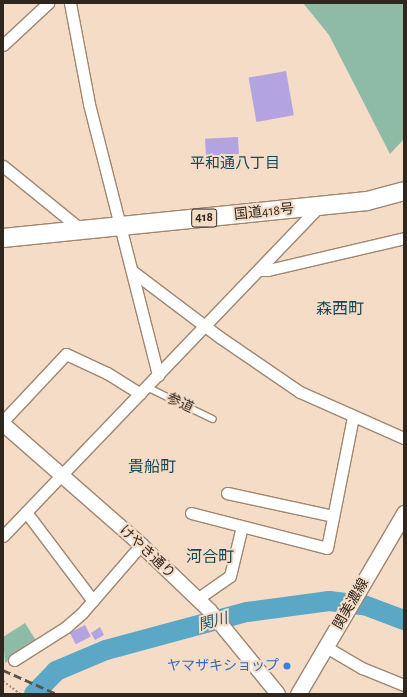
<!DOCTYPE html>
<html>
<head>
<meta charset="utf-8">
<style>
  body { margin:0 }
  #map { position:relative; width:407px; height:697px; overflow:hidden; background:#f5dcc6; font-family:"Alegreya Sans","Noto Sans JP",sans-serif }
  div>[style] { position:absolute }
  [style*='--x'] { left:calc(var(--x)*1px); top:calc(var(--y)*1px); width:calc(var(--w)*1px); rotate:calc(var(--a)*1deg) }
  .green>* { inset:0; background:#8ebba5 }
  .river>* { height:20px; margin:-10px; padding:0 10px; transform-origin:10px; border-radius:10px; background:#5aa8c6 }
  .building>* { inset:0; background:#b3a4e1; transform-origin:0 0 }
  .path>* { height:2px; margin-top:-1px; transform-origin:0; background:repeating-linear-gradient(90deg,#a59282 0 2px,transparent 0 4px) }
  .roads { filter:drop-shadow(1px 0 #9e8772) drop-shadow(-1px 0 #9e8772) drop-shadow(0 1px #9e8772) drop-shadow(0 -1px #9e8772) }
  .service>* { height:5.5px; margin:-2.75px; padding:0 2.75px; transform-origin:2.75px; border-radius:2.75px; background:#fff }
  .minor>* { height:11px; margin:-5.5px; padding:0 5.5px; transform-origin:5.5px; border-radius:5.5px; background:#fff }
  .tertiary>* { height:14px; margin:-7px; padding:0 7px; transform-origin:7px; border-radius:7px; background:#fff }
  .secondary>* { height:15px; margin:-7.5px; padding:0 7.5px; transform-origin:7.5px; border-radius:7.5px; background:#fff }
  .trunk>* { height:18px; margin:-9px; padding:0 9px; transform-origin:9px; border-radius:9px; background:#fff }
  .rail>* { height:3px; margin-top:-1.5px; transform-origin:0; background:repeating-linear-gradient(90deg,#5d5045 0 8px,transparent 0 12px) }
  .dots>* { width:11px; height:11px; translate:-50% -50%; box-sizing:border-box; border:2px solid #f5dcc6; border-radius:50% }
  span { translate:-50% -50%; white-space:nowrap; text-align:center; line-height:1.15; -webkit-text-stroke:4px #f5dcc6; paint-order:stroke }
  .shield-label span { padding:1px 3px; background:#f5dcc6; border:1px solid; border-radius:3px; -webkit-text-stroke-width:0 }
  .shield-label { font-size:13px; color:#2f261e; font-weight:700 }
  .street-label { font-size:14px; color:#2f261e }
  .shop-label { font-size:14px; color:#366cbe }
  .right { translate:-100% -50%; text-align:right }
  .neighbourhood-label { font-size:15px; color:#124957 }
  .water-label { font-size:15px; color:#1d5a70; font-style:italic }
  .quarter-label { font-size:16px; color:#124957 }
  .frame { position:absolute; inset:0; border:4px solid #2f261e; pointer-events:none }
</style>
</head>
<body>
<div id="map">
  <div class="green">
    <div style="clip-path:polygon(303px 3px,404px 3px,404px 139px,390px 154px,329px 35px)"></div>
    <div style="clip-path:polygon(25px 623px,37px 642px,5px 663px,3px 637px)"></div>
  </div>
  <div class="river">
    <div style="--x:34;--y:694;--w:32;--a:-46"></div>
    <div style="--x:56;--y:671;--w:54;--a:-22.8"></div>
    <div style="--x:106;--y:650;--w:146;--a:-15.1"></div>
    <div style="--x:247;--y:612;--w:83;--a:-7.6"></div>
    <div style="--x:329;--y:601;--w:35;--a:7"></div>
    <div style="--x:364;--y:605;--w:43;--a:20.6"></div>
  </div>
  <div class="building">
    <div style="left:286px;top:71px;width:45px;height:38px;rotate:80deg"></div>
    <div style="left:238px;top:137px;width:17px;height:33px;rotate:87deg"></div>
    <div style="left:85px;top:625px;width:13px;height:17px;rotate:63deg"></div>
    <div style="clip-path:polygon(100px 627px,104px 635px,95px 640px,91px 633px)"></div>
  </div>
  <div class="path">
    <div style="--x:3;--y:681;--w:21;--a:37"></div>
  </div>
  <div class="roads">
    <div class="service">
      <div style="--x:147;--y:387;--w:73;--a:25.9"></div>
    </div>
    <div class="minor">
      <div style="--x:70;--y:3;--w:103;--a:79.3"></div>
      <div style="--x:89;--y:104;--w:280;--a:75.7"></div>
      <div style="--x:3;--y:45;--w:62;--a:-43"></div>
      <div style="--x:3;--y:166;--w:103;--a:39.1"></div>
      <div style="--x:260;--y:270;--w:8;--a:0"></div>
      <div style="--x:268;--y:270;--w:140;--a:-13.2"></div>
      <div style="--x:132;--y:271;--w:111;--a:37"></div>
      <div style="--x:221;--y:338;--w:96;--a:34.4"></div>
      <div style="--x:300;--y:392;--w:114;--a:23.9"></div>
      <div style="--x:3;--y:421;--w:92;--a:-46.8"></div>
      <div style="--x:66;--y:354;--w:45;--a:24.9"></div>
      <div style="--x:107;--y:373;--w:39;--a:32"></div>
      <div style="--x:227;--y:493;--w:108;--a:12.2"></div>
      <div style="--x:26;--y:512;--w:111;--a:53"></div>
      <div style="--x:191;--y:513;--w:140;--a:14.4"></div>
      <div style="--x:327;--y:548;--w:134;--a:-78.8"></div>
      <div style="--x:3;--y:536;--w:457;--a:-46.2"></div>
      <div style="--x:197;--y:599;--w:40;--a:-34.9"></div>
      <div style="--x:230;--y:576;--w:51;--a:-76.5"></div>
      <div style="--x:326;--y:647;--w:42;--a:30.3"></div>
      <div style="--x:362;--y:668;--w:45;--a:22"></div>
      <div style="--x:14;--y:660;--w:62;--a:-32.4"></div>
      <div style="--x:66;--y:627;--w:21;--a:-41"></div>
      <div style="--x:82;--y:613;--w:90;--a:-49.1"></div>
    </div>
    <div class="tertiary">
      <div style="--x:3;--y:424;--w:184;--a:41.2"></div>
      <div style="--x:141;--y:545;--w:95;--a:43.7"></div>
      <div style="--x:210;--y:611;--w:107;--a:50.7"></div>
    </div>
    <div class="secondary">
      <div style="--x:298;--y:694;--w:210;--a:-59.6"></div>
    </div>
    <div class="trunk">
      <div style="--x:3;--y:238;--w:366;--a:-5.8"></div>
      <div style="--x:367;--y:201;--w:38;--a:-15"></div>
    </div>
  </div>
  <div class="rail">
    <div style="--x:3;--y:670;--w:59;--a:24"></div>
  </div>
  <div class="dots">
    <div style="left:287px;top:666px;background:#3f7fe0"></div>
  </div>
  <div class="shield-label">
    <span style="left:204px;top:218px">418</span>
  </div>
  <div class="street-label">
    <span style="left:264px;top:212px;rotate:-6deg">国道418号</span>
    <span style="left:180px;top:403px;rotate:25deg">参道</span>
    <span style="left:147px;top:552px;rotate:43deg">けやき通り</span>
    <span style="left:351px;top:604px;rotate:-60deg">関美濃線</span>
  </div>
  <div class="shop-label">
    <span class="right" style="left:279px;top:666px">ヤマザキショップ</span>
  </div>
  <div class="neighbourhood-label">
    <span style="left:235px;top:164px">平和通八丁目</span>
  </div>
  <div class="water-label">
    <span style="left:213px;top:622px;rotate:-15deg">関川</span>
  </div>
  <div class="quarter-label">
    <span style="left:340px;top:309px">森西町</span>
    <span style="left:152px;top:467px">貴船町</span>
    <span style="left:210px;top:557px">河合町</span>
  </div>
  <div class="frame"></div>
</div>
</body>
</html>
